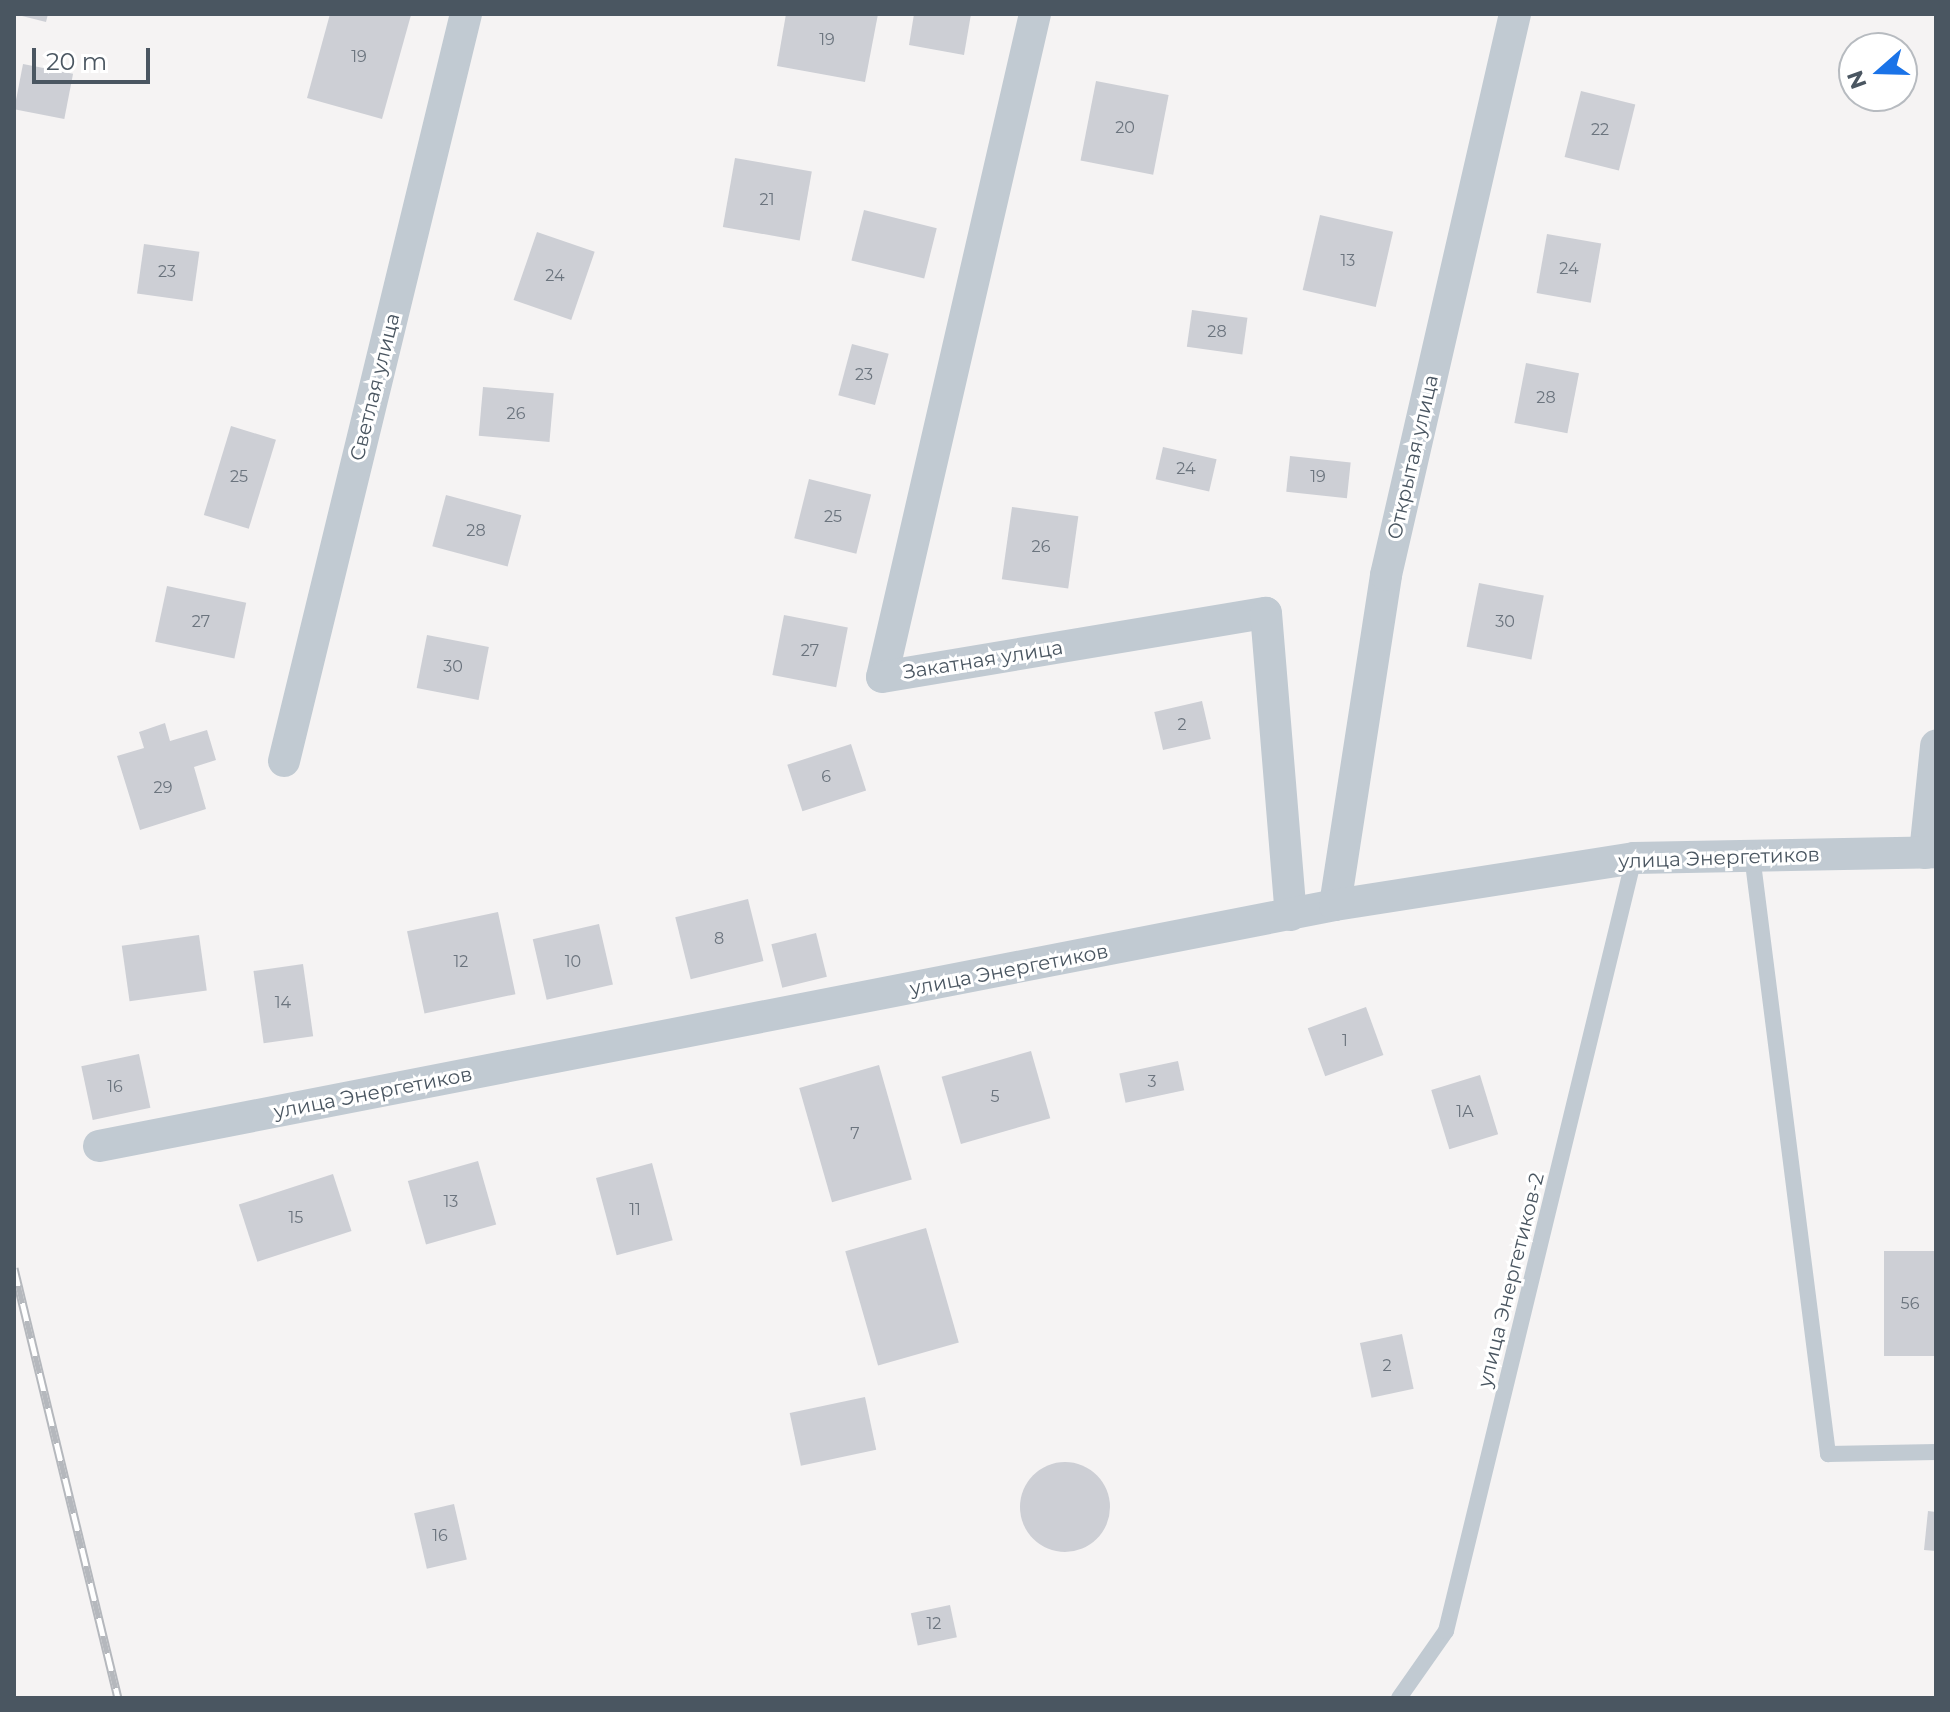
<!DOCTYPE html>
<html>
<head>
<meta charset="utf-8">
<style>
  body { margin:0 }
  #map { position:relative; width:1950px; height:1712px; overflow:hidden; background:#f5f3f3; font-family:Montserrat,sans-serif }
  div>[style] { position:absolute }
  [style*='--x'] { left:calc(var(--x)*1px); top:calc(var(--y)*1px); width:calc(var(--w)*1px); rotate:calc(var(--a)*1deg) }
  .building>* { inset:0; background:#cdcfd5; transform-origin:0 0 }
  .round { border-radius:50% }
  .service>* { height:16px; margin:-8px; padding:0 8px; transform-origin:8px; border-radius:8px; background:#c1cad2 }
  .minor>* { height:32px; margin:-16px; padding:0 16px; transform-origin:16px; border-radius:16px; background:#c1cad2 }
  .rail>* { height:9px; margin-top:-4.5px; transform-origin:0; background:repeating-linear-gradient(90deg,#fff 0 18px,#b5b8bd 0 36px); box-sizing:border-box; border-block:2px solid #b5b8bd }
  span { translate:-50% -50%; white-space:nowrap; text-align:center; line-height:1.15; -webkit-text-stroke:6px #fff; paint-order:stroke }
  .number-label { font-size:16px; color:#6b747e }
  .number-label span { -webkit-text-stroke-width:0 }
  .street-label { font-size:20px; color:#4a5661 }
  .frame { position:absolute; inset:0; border:16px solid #4a5661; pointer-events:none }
  .north { position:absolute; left:1838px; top:32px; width:80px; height:80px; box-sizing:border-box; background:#fff; border:2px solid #b7bbc0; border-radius:50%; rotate:250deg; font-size:22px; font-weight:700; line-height:32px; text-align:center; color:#4a5661 }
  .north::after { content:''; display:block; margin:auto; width:28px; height:36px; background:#1a73e8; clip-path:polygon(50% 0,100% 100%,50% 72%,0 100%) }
  .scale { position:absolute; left:32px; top:48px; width:118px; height:36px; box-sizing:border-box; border:4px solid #4a5661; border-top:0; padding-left:10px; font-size:24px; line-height:28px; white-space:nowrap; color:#4a5661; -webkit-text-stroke:6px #fff; paint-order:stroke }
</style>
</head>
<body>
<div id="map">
  <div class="building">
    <div style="clip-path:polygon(14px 14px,48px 14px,46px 22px)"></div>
    <div style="clip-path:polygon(330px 14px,411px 15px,382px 119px,307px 98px)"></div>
    <div style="clip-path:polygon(786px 14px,878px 14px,865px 82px,777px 66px)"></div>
    <div style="clip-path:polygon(914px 14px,971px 14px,964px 55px,909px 45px)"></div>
    <div style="left:23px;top:64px;width:51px;height:46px;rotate:11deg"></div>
    <div style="left:1096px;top:81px;width:74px;height:81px;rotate:11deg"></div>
    <div style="left:1581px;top:91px;width:56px;height:68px;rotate:14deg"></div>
    <div style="left:735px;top:158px;width:78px;height:70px;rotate:10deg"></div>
    <div style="left:864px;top:210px;width:75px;height:52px;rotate:14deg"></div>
    <div style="left:1320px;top:215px;width:75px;height:77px;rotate:13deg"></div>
    <div style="left:537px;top:232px;width:61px;height:72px;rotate:19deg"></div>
    <div style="left:1547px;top:234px;width:55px;height:60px;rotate:10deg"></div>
    <div style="left:144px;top:244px;width:56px;height:50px;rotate:8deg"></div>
    <div style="left:1192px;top:310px;width:56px;height:37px;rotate:8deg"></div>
    <div style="left:852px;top:344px;width:38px;height:53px;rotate:15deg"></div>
    <div style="left:1526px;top:363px;width:54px;height:61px;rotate:11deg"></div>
    <div style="left:483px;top:387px;width:71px;height:49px;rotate:5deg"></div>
    <div style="left:231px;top:426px;width:47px;height:93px;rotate:17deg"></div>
    <div style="left:1163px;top:447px;width:55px;height:33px;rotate:13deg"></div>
    <div style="left:1290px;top:456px;width:61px;height:36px;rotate:6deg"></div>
    <div style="left:809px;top:479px;width:64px;height:61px;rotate:14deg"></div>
    <div style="left:446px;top:495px;width:78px;height:53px;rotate:15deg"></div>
    <div style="left:1012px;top:507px;width:67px;height:73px;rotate:8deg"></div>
    <div style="left:1479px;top:583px;width:66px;height:65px;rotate:11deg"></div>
    <div style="left:167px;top:586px;width:81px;height:57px;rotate:12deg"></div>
    <div style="left:784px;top:615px;width:65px;height:61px;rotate:11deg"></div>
    <div style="left:427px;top:635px;width:63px;height:54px;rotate:11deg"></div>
    <div style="left:1202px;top:701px;width:39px;height:49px;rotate:77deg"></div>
    <div style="clip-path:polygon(165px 723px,170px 741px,207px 730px,216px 760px,194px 767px,206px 809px,140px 830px,117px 756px,144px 748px,139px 732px)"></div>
    <div style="left:851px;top:744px;width:49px;height:67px;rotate:72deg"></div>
    <div style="left:748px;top:899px;width:64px;height:75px;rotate:76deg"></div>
    <div style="left:498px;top:912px;width:84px;height:93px;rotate:78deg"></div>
    <div style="left:599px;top:924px;width:62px;height:68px;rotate:77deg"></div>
    <div style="left:816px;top:933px;width:45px;height:46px;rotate:76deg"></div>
    <div style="left:199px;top:935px;width:56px;height:78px;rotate:82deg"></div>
    <div style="left:303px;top:964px;width:73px;height:50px;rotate:82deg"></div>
    <div style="left:1366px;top:1007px;width:51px;height:62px;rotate:70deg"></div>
    <div style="left:1031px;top:1051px;width:70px;height:93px;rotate:74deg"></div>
    <div style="left:139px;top:1054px;width:55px;height:59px;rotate:78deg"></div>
    <div style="left:1178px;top:1061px;width:30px;height:60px;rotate:78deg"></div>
    <div style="left:879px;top:1065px;width:119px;height:83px;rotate:74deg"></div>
    <div style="left:1480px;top:1075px;width:62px;height:51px;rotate:73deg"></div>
    <div style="left:478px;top:1161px;width:66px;height:73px;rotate:74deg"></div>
    <div style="left:652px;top:1163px;width:80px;height:58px;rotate:75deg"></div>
    <div style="left:333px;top:1174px;width:60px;height:99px;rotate:72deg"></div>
    <div style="left:926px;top:1228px;width:119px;height:84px;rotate:74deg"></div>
    <div style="left:1936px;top:1251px;width:105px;height:52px;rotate:90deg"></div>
    <div style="left:1402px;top:1334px;width:56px;height:43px;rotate:78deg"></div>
    <div style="left:865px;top:1397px;width:54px;height:77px;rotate:78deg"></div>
    <div class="round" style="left:1020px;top:1462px;width:90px;height:90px"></div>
    <div style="left:454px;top:1504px;width:57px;height:41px;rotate:77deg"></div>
    <div style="clip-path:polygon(1928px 1511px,1936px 1512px,1936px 1551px,1924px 1550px)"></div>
    <div style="left:950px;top:1605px;width:33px;height:40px;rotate:78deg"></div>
  </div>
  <div class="service">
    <div style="--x:1752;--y:855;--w:604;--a:82.77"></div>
    <div style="--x:1828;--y:1454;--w:108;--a:-1.1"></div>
    <div style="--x:1399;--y:1698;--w:82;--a:-55"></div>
    <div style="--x:1446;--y:1631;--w:796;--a:-76.33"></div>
  </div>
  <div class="minor">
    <div style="--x:1035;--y:14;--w:680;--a:102.99"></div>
    <div style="--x:882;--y:677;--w:389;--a:-9.5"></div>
    <div style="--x:1266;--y:613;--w:303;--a:85.3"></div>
    <div style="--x:284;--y:761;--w:769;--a:-76.31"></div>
    <div style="--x:1925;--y:853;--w:108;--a:-84.1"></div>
    <div style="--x:1335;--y:905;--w:334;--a:-81.2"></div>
    <div style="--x:1386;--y:575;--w:576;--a:-77.05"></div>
    <div style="--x:99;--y:1146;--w:1259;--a:-11.03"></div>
    <div style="--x:1335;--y:905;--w:303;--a:-8.9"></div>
    <div style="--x:1634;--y:858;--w:302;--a:-1.1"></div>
  </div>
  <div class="rail">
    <div style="--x:14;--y:1268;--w:442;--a:76.4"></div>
  </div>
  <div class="number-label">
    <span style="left:827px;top:40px">19</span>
    <span style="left:359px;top:57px">19</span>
    <span style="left:1125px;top:128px">20</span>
    <span style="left:1600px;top:130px">22</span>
    <span style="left:767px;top:200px">21</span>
    <span style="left:1348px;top:261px">13</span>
    <span style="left:1569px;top:269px">24</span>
    <span style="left:167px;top:272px">23</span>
    <span style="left:555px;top:276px">24</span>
    <span style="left:1217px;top:332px">28</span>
    <span style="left:864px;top:375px">23</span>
    <span style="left:1546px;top:398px">28</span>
    <span style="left:516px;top:414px">26</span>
    <span style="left:1186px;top:469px">24</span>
    <span style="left:239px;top:477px">25</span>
    <span style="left:1318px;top:477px">19</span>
    <span style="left:833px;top:517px">25</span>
    <span style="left:476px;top:531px">28</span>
    <span style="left:1041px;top:547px">26</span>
    <span style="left:201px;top:622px">27</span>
    <span style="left:1505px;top:622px">30</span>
    <span style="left:810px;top:651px">27</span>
    <span style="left:453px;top:667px">30</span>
    <span style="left:1182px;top:725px">2</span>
    <span style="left:826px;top:777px">6</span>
    <span style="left:163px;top:788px">29</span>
    <span style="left:719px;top:939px">8</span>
    <span style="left:461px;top:962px">12</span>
    <span style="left:573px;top:962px">10</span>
    <span style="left:283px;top:1003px">14</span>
    <span style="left:1345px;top:1041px">1</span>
    <span style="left:1152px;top:1082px">3</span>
    <span style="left:115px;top:1087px">16</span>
    <span style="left:995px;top:1097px">5</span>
    <span style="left:1465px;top:1112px">1А</span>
    <span style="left:855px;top:1134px">7</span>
    <span style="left:451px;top:1202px">13</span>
    <span style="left:635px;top:1210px">11</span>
    <span style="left:296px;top:1218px">15</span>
    <span style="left:1910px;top:1304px">56</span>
    <span style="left:1387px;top:1366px">2</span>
    <span style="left:440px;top:1536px">16</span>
    <span style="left:934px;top:1624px">12</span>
  </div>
  <div class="street-label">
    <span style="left:375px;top:387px;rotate:-76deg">Светлая улица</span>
    <span style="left:1413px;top:457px;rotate:-77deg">Открытая улица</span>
    <span style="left:983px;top:660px;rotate:-9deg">Закатная улица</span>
    <span style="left:1719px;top:858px;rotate:-2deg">улица Энергетиков</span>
    <span style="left:1009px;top:970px;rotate:-11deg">улица Энергетиков</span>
    <span style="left:373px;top:1093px;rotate:-11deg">улица Энергетиков</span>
    <span style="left:1511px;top:1280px;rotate:-76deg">улица Энергетиков-2</span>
  </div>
  <div class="frame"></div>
  <div class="north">N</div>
  <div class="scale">20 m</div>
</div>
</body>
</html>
